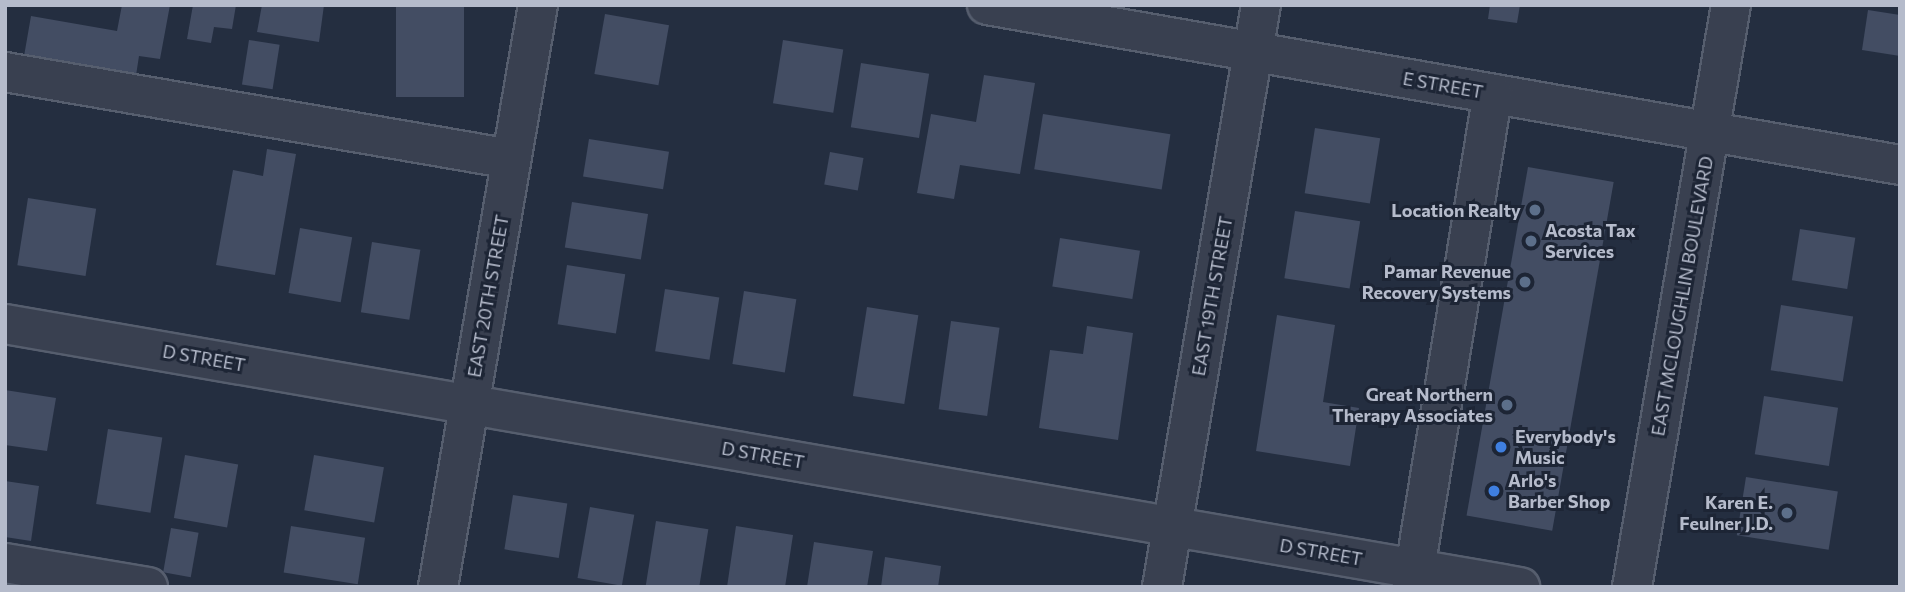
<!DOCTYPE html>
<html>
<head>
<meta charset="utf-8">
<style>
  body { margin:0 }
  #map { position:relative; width:1905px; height:592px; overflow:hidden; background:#242e40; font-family:Commissioner,sans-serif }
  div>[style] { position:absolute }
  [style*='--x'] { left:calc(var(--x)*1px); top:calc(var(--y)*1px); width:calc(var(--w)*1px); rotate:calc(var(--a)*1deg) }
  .building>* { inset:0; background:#434d63; transform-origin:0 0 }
  .roads { filter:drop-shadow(2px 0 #565e6e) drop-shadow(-2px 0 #565e6e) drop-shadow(0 2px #565e6e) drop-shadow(0 -2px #565e6e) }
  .minor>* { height:38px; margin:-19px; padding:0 19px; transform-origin:19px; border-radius:19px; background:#394050 }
  .dots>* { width:19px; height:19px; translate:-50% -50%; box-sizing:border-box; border:4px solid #1d2535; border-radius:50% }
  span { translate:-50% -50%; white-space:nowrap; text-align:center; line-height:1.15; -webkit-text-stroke:6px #1d2535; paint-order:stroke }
  .street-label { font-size:18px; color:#b5bbcb }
  .poi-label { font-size:18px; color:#b5bbcb; font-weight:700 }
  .right { translate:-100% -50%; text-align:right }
  .left { translate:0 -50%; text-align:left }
  .frame { position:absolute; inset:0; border:7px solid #b5bbcb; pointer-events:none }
</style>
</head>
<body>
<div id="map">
  <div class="building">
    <div style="clip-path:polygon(122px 5px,170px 5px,160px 59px,139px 56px,135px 82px,23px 62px,31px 16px,117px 31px)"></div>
    <div style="clip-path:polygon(193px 5px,236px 5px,232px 29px,214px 27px,211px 43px,187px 39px)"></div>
    <div style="clip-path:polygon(262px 5px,324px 5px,319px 42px,257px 32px)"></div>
    <div style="left:396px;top:5px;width:68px;height:92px"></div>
    <div style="clip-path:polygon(1490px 5px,1520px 5px,1517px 23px,1488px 19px)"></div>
    <div style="clip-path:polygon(1868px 10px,1900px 15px,1900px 56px,1862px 50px)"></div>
    <div style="left:605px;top:14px;width:65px;height:61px;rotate:10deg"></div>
    <div style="left:249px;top:40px;width:31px;height:45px;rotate:9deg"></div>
    <div style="left:783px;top:40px;width:61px;height:64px;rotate:9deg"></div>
    <div style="left:861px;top:63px;width:69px;height:65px;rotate:9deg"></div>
    <div style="clip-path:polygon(984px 75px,1035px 83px,1020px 174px,960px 165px,954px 199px,917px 193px,931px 114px,976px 122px)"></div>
    <div style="left:1043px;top:114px;width:129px;height:56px;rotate:9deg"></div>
    <div style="left:1315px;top:128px;width:66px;height:66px;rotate:9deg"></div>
    <div style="left:589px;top:139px;width:81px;height:38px;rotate:9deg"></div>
    <div style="clip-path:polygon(267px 149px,296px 154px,275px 275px,216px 265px,233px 170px,263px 176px)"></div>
    <div style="left:830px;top:152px;width:34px;height:33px;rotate:10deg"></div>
    <div style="left:1528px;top:167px;width:87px;height:354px;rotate:10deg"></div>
    <div style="left:28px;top:198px;width:69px;height:68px;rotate:9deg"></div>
    <div style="left:572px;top:202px;width:77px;height:46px;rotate:9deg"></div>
    <div style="left:1295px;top:211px;width:66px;height:68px;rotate:9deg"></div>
    <div style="left:300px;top:228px;width:53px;height:66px;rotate:10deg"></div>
    <div style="left:1800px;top:229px;width:56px;height:52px;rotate:9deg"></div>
    <div style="left:1060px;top:238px;width:81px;height:49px;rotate:9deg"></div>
    <div style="left:372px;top:242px;width:49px;height:71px;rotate:9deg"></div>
    <div style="left:567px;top:265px;width:59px;height:60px;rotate:9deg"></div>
    <div style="left:665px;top:289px;width:55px;height:63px;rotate:9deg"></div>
    <div style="left:744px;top:291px;width:53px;height:74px;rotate:9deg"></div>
    <div style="left:1781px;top:305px;width:73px;height:66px;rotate:9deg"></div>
    <div style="left:867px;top:307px;width:52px;height:90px;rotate:9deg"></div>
    <div style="clip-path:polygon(1277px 315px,1335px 325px,1323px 402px,1359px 408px,1350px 466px,1256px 451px)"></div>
    <div style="left:951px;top:321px;width:49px;height:89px;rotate:8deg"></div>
    <div style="clip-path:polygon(1087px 326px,1133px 333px,1118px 440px,1039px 428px,1050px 350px,1083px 354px)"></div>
    <div style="clip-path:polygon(5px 390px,56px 398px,47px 451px,5px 445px)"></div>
    <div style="left:1764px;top:396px;width:75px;height:59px;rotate:9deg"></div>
    <div style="left:108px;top:429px;width:55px;height:76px;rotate:9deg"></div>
    <div style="left:185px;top:455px;width:54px;height:64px;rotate:10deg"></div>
    <div style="left:314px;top:455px;width:71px;height:56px;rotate:10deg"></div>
    <div style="left:1746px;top:477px;width:93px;height:59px;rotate:9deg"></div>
    <div style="clip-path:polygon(5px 481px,39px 486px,31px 541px,5px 537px)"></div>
    <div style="left:513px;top:495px;width:55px;height:55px;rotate:9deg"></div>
    <div style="left:590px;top:507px;width:45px;height:72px;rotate:10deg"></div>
    <div style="left:656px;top:521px;width:53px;height:67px;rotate:9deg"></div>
    <div style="left:291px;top:526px;width:75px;height:47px;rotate:9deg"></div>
    <div style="clip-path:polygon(736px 526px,793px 535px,785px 587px,727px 587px)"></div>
    <div style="left:171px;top:528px;width:28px;height:45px;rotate:10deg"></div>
    <div style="clip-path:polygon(814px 542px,873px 551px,867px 587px,807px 587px)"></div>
    <div style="clip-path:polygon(885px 557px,941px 566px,938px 587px,881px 587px)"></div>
  </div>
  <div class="roads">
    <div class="minor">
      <div style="--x:987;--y:5;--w:927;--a:9.94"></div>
      <div style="--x:5;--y:72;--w:513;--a:9.76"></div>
      <div style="--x:5;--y:324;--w:1538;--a:9.85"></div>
      <div style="--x:5;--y:563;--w:145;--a:9.5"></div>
      <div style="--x:438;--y:587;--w:591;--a:-80.25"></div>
      <div style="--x:1162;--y:587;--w:590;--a:-80.35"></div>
      <div style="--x:1412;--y:587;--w:500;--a:-80.7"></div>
      <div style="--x:1632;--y:587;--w:590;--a:-80.35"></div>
    </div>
  </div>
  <div class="dots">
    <div style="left:1535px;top:210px;background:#5c6f8a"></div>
    <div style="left:1531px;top:241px;background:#5c6f8a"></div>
    <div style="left:1525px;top:282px;background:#5c6f8a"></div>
    <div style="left:1507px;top:405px;background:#5c6f8a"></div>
    <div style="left:1501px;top:447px;background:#3f7fe0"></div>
    <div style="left:1494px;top:491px;background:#3f7fe0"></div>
    <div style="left:1787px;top:513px;background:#5c6f8a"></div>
  </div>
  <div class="street-label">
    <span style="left:1443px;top:85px;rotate:10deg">E STREET</span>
    <span style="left:488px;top:296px;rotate:-80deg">EAST 20TH STREET</span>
    <span style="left:1212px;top:296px;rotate:-80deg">EAST 19TH STREET</span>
    <span style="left:1682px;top:296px;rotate:-80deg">EAST MCLOUGHLIN BOULEVARD</span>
    <span style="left:204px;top:358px;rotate:10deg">D STREET</span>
    <span style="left:763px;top:455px;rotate:10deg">D STREET</span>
    <span style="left:1321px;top:552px;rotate:10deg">D STREET</span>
  </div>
  <div class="poi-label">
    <span class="right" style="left:1521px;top:210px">Location Realty</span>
    <span class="left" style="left:1545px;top:241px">Acosta Tax<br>Services</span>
    <span class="right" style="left:1511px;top:282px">Pamar Revenue<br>Recovery Systems</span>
    <span class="right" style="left:1493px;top:405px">Great Northern<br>Therapy Associates</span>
    <span class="left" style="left:1515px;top:447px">Everybody's<br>Music</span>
    <span class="left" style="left:1508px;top:491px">Arlo's<br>Barber Shop</span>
    <span class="right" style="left:1773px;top:513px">Karen E.<br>Feulner J.D.</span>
  </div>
  <div class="frame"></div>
</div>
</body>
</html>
